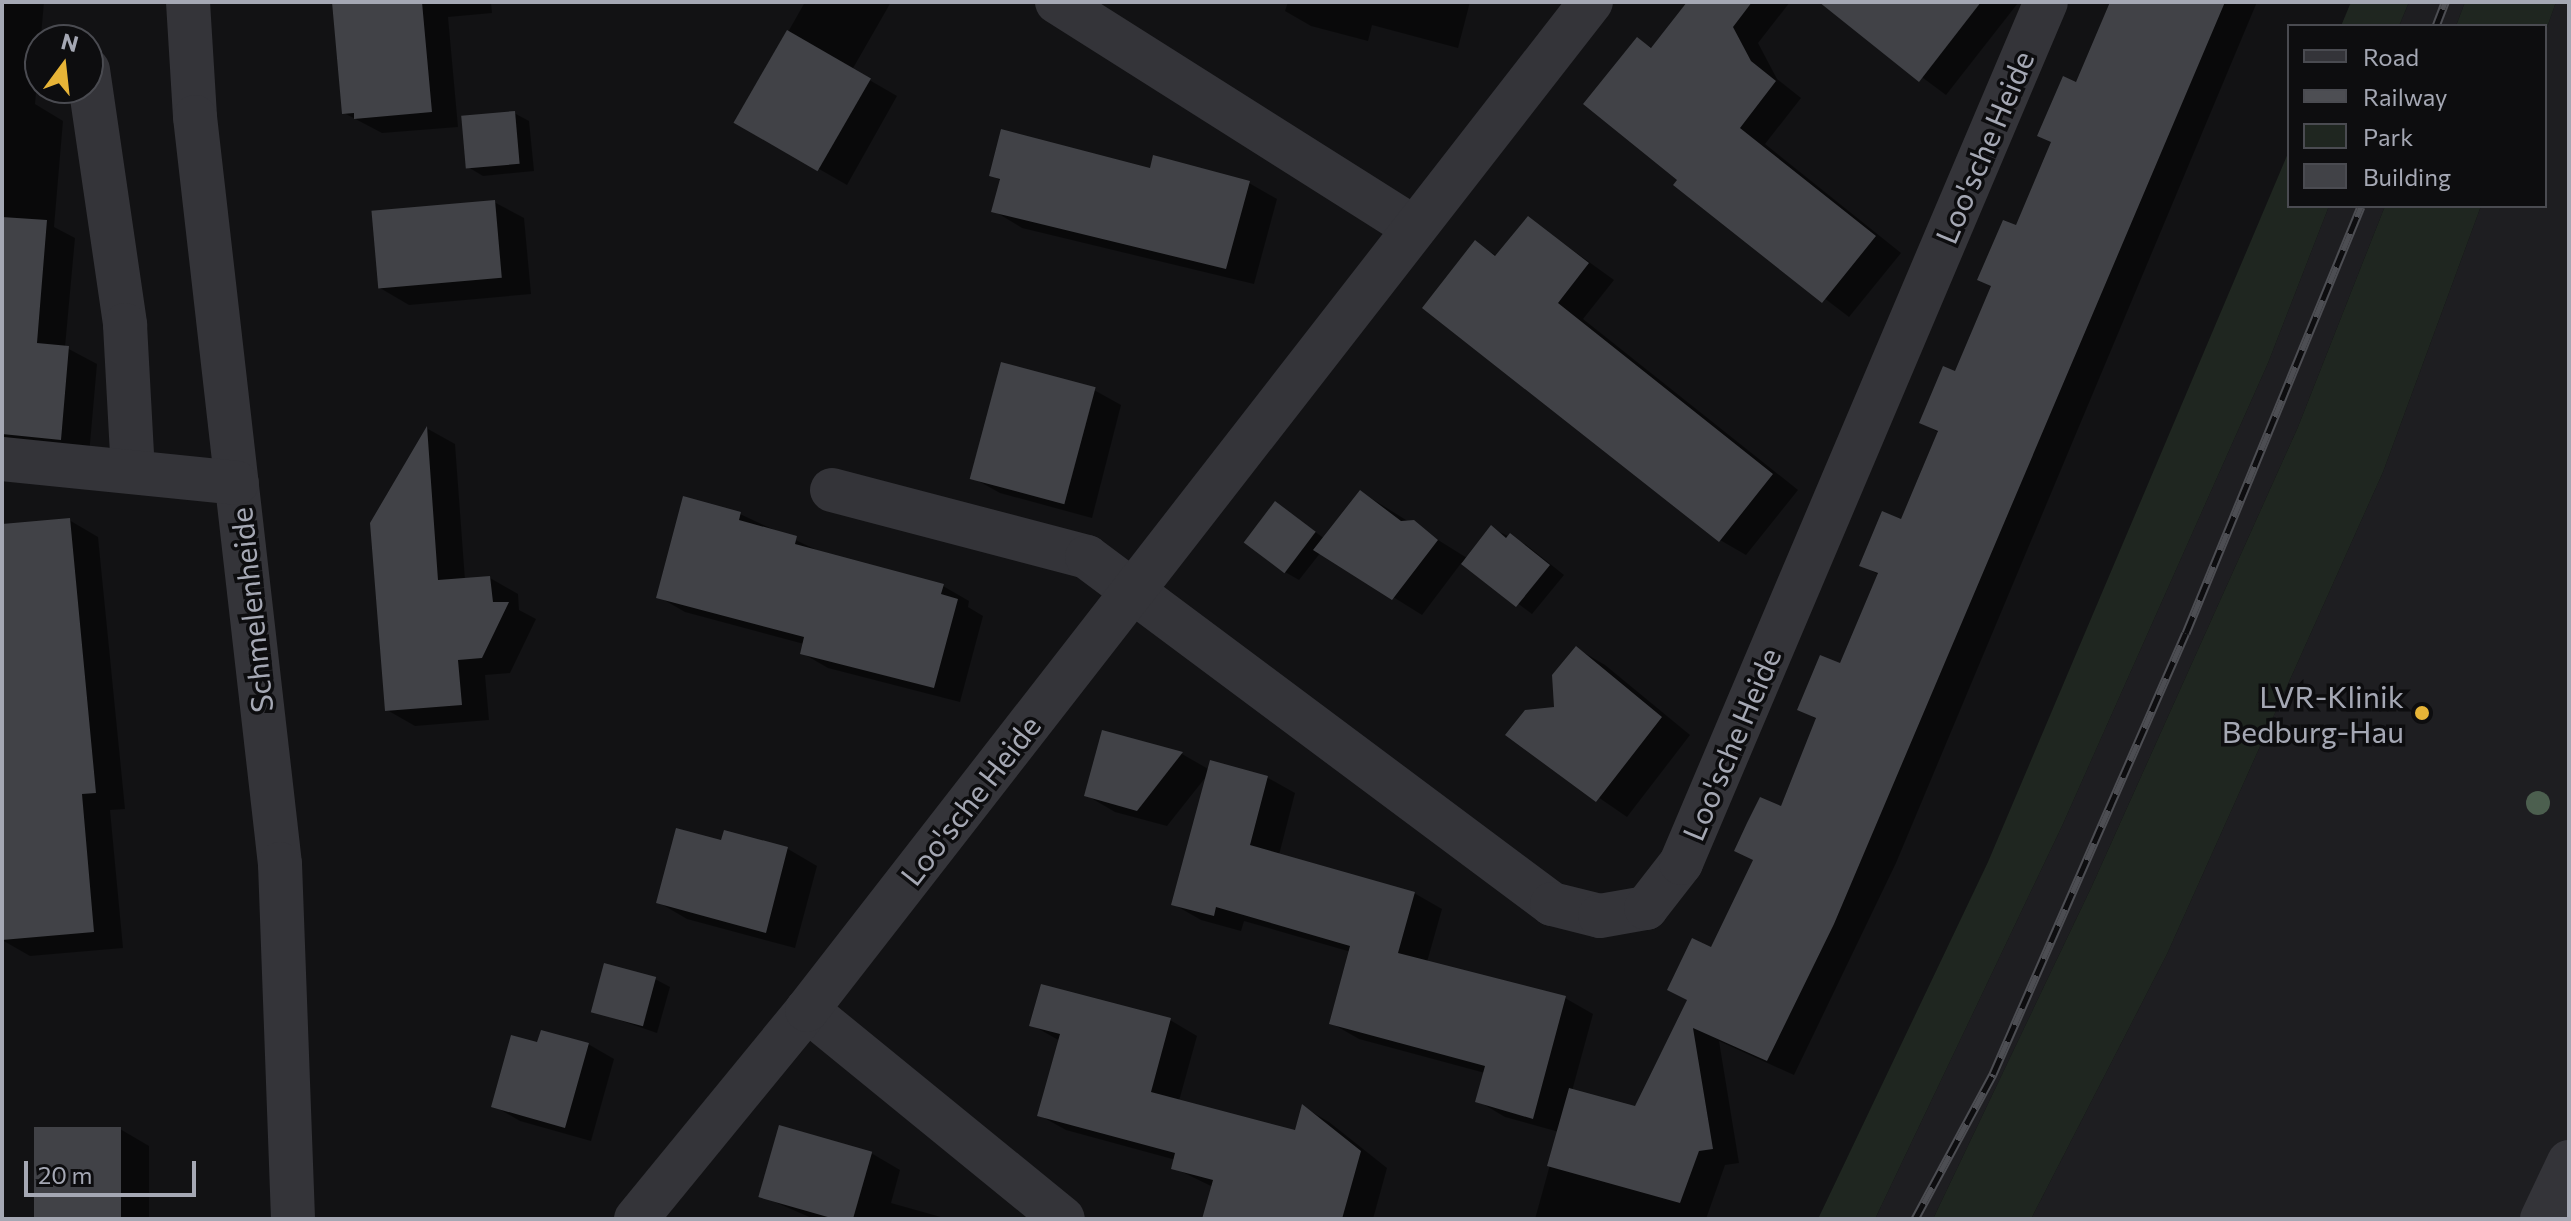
<!DOCTYPE html>
<html>
<head>
<meta charset="utf-8">
<style>
  body { margin:0 }
  #map { position:relative; width:2571px; height:1221px; overflow:hidden; background:#121214; font-family:Commissioner,sans-serif }
  div>[style] { position:absolute }
  [style*='--x'] { left:calc(var(--x)*1px); top:calc(var(--y)*1px); width:calc(var(--w)*1px); rotate:calc(var(--a)*1deg) }
  .built>* { inset:0; background:#1e1e21 }
  .green>* { inset:0; background:#1f2620 }
  .shadow>* { inset:0; background:#0007 }
  .building>* { inset:0; background:#414247; transform-origin:0 0 }
  .minor>* { height:44px; margin:-22px; padding:0 22px; transform-origin:22px; border-radius:22px; background:#343439 }
  .rail>* { height:9px; margin-top:-4.5px; transform-origin:0; background:repeating-linear-gradient(90deg,#0d0d0f 0 18px,#4d4e53 0 36px); box-sizing:border-box; border-block:2px solid #4d4e53 }
  .trees>* { width:24px; height:24px; margin:-12px; border-radius:50%; background:#4c5f4f }
  .dots>* { width:22px; height:22px; translate:-50% -50%; box-sizing:border-box; border:4px solid #0d0d0f; border-radius:50% }
  span { translate:-50% -50%; white-space:nowrap; text-align:center; line-height:1.15; -webkit-text-stroke:7px #0d0d0f; paint-order:stroke }
  .street-label { font-size:30px; color:#a5a8b4 }
  .poi-label { font-size:30px; color:#a5a8b4 }
  .right { translate:-100% -50%; text-align:right }
  .frame { position:absolute; inset:0; border:4px solid #a5a8b4; pointer-events:none }
  .legend { position:absolute; left:2287px; top:24px; width:260px; height:184px; box-sizing:border-box; background:#0d0d0f; border:2px solid #4a4b51; margin:0; padding:10px 14px; list-style:none; font-size:24px; color:#a5a8b4 }
  .legend li { display:flex; align-items:center; gap:16px; height:40px }
  .legend b { width:40px; border:2px solid #4a4b51 }
  .north { position:absolute; left:24px; top:24px; width:80px; height:80px; box-sizing:border-box; background:#0d0d0f; border:2px solid #4a4b51; border-radius:50%; rotate:15deg; font-size:22px; font-weight:700; line-height:32px; text-align:center; color:#a5a8b4 }
  .north::after { content:''; display:block; margin:auto; width:28px; height:36px; background:#e7b437; clip-path:polygon(50% 0,100% 100%,50% 72%,0 100%) }
  .scale { position:absolute; left:24px; top:1161px; width:172px; height:36px; box-sizing:border-box; border:4px solid #a5a8b4; border-top:0; padding-left:10px; font-size:24px; line-height:28px; white-space:nowrap; color:#a5a8b4; -webkit-text-stroke:6px #0d0d0f; paint-order:stroke }
</style>
</head>
<body>
<div id="map">
  <div class="built">
    <div style="clip-path:polygon(2409px 2px,2465px 2px,2456px 26px,2399px 26px)"></div>
    <div style="clip-path:polygon(2556px 2px,2569px 2px,2569px 1219px,2031px 1219px,2167px 954px,2383px 472px,2481px 206px,2545px 206px,2545px 33px)"></div>
    <div style="clip-path:polygon(2329px 206px,2385px 206px,2298px 427px,2091px 888px,1933px 1219px,1875px 1219px,2062px 826px,2268px 363px)"></div>
  </div>
  <div class="green">
    <div style="clip-path:polygon(2351px 2px,2409px 2px,2399px 26px,2341px 26px)"></div>
    <div style="clip-path:polygon(2465px 2px,2556px 2px,2545px 33px,2545px 26px,2456px 26px)"></div>
    <div style="clip-path:polygon(2289px 151px,2289px 206px,2329px 206px,2268px 363px,2062px 826px,1875px 1219px,1818px 1219px,1988px 862px)"></div>
    <div style="clip-path:polygon(2385px 206px,2481px 206px,2383px 472px,2167px 954px,2031px 1219px,1933px 1219px,2091px 888px,2298px 427px)"></div>
  </div>
  <div class="shadow">
    <div style="clip-path:polygon(2px 2px,44px 2px,35px 104px,63px 121px,54px 227px,75px 238px,65px 347px,97px 364px,89px 455px,2px 449px)"></div>
    <div style="clip-path:polygon(334px 2px,491px 2px,492px 13px,448px 17px,458px 127px,382px 133px,344px 113px)"></div>
    <div style="clip-path:polygon(805px 2px,891px 2px,852px 70px,897px 96px,847px 185px,737px 122px)"></div>
    <div style="clip-path:polygon(1288px 2px,1470px 2px,1458px 48px,1372px 25px,1368px 41px,1311px 26px,1285px 11px)"></div>
    <div style="clip-path:polygon(1689px 2px,1790px 2px,1758px 43px,1777px 79px,1801px 98px,1765px 144px,1901px 253px,1849px 317px,1676px 185px,1680px 180px,1637px 40px,1653px 48px)"></div>
    <div style="clip-path:polygon(1821px 2px,2016px 2px,2018px 3px,1946px 95px)"></div>
    <div style="clip-path:polygon(2112px 2px,2257px 2px,1896px 863px,1794px 1075px,1719px 1041px,1739px 1163px,1725px 1165px,1706px 1219px,1535px 1219px,1559px 1132px,1505px 1117px,1478px 1101px,1485px 1073px,1359px 1039px,1331px 1023px,1351px 952px,1244px 921px,1241px 931px,1201px 920px,1173px 904px,1209px 773px,1167px 826px,1115px 812px,1086px 795px,1104px 733px,1182px 754px,1210px 770px,1212px 762px,1268px 778px,1295px 793px,1279px 855px,1414px 893px,1442px 909px,1427px 962px,1565px 998px,1593px 1014px,1572px 1091px,1636px 1108px,1782px 809px,1818px 720px,1800px 709px,1841px 665px,1879px 575px,1862px 565px,1902px 521px,1939px 433px,1922px 422px,1956px 374px)"></div>
    <div style="clip-path:polygon(514px 113px,529px 121px,534px 171px,483px 176px,468px 167px)"></div>
    <div style="clip-path:polygon(1151px 171px,1249px 183px,1277px 199px,1254px 284px,1022px 228px,994px 211px,1001px 181px,992px 175px)"></div>
    <div style="clip-path:polygon(494px 202px,524px 218px,531px 294px,409px 305px,380px 288px)"></div>
    <div style="clip-path:polygon(1528px 218px,1614px 280px,1583px 319px,1798px 490px,1746px 555px,1720px 540px,1475px 243px,1497px 256px)"></div>
    <div style="clip-path:polygon(1094px 390px,1121px 405px,1092px 518px,1000px 493px,973px 478px)"></div>
    <div style="clip-path:polygon(428px 429px,455px 444px,465px 580px,490px 578px,518px 594px,519px 610px,536px 619px,510px 673px,485px 675px,489px 720px,415px 726px,387px 710px,372px 524px)"></div>
    <div style="clip-path:polygon(1361px 492px,1467px 558px,1491px 528px,1525px 544px,1564px 575px,1532px 614px,1462px 562px,1422px 615px,1321px 552px,1299px 580px,1285px 572px,1275px 503px,1325px 539px)"></div>
    <div style="clip-path:polygon(740px 514px,823px 553px,943px 586px,969px 601px,968px 607px,983px 616px,960px 702px,828px 668px,802px 653px,804px 644px,685px 612px,659px 597px)"></div>
    <div style="clip-path:polygon(69px 520px,98px 537px,125px 809px,110px 810px,123px 948px,30px 956px,2px 940px,2px 526px)"></div>
    <div style="clip-path:polygon(1576px 648px,1605px 665px,1690px 735px,1627px 817px,1508px 735px,1557px 709px)"></div>
    <div style="clip-path:polygon(725px 832px,788px 849px,817px 866px,795px 948px,687px 919px,658px 902px,722px 842px)"></div>
    <div style="clip-path:polygon(655px 979px,670px 987px,657px 1033px,593px 1011px)"></div>
    <div style="clip-path:polygon(1170px 1020px,1197px 1036px,1179px 1101px,1297px 1133px,1303px 1107px,1329px 1122px,1387px 1168px,1373px 1219px,1204px 1219px,1213px 1187px,1174px 1168px,1176px 1160px,1066px 1130px,1039px 1115px,1060px 1041px,1032px 1025px)"></div>
    <div style="clip-path:polygon(539px 1044px,588px 1044px,614px 1059px,591px 1141px,520px 1121px,494px 1106px)"></div>
    <div style="clip-path:polygon(120px 1129px,149px 1146px,149px 1219px,36px 1219px)"></div>
    <div style="clip-path:polygon(871px 1153px,900px 1170px,891px 1203px,948px 1219px,814px 1219px,761px 1196px)"></div>
  </div>
  <div class="building">
    <div style="clip-path:polygon(332px 2px,422px 2px,432px 112px,354px 119px,354px 113px,342px 114px)"></div>
    <div style="clip-path:polygon(1687px 2px,1752px 2px,1733px 27px,1751px 61px,1776px 81px,1740px 128px,1876px 236px,1822px 303px,1673px 185px,1677px 180px,1583px 104px,1637px 37px,1651px 48px)"></div>
    <div style="clip-path:polygon(1819px 2px,1981px 2px,1919px 82px)"></div>
    <div style="clip-path:polygon(2110px 2px,2225px 2px,1834px 924px,1767px 1061px,1693px 1028px,1713px 1149px,1699px 1151px,1680px 1203px,1547px 1166px,1569px 1088px,1635px 1106px,1687px 1000px,1667px 990px,1692px 938px,1711px 947px,1753px 860px,1734px 851px,1747px 823px,1760px 797px,1781px 806px,1816px 718px,1797px 710px,1820px 655px,1840px 663px,1878px 573px,1859px 566px,1882px 511px,1901px 519px,1938px 431px,1919px 423px,1943px 366px,1955px 371px,1991px 286px,1977px 280px,2003px 220px,2016px 225px,2051px 142px,2037px 136px,2063px 76px,2076px 82px)"></div>
    <div style="left:787px;top:30px;width:97px;height:107px;rotate:30deg"></div>
    <div style="left:515px;top:111px;width:53px;height:54px;rotate:85deg"></div>
    <div style="clip-path:polygon(1001px 129px,1150px 168px,1153px 155px,1250px 181px,1226px 269px,991px 212px,1000px 179px,989px 176px)"></div>
    <div style="left:495px;top:200px;width:78px;height:124px;rotate:85deg"></div>
    <div style="clip-path:polygon(1528px 216px,1589px 263px,1558px 303px,1773px 474px,1719px 542px,1422px 308px,1475px 240px,1495px 256px)"></div>
    <div style="clip-path:polygon(2px 217px,47px 220px,37px 343px,69px 346px,61px 440px,2px 434px)"></div>
    <div style="left:1001px;top:362px;width:98px;height:121px;rotate:15deg"></div>
    <div style="clip-path:polygon(427px 426px,438px 580px,490px 576px,493px 602px,509px 602px,482px 658px,458px 660px,462px 705px,385px 711px,370px 523px)"></div>
    <div style="clip-path:polygon(1360px 490px,1401px 521px,1414px 520px,1438px 540px,1392px 600px,1313px 550px)"></div>
    <div style="clip-path:polygon(683px 496px,741px 512px,739px 520px,797px 536px,795px 544px,944px 584px,941px 594px,958px 599px,934px 688px,800px 654px,804px 637px,656px 598px)"></div>
    <div style="left:1275px;top:501px;width:51px;height:52px;rotate:37deg"></div>
    <div style="clip-path:polygon(70px 518px,96px 793px,82px 794px,94px 932px,2px 940px,2px 524px)"></div>
    <div style="clip-path:polygon(1491px 525px,1506px 538px,1510px 533px,1550px 565px,1516px 607px,1461px 564px)"></div>
    <div style="clip-path:polygon(1576px 646px,1662px 717px,1596px 802px,1505px 735px,1525px 710px,1554px 707px,1552px 675px)"></div>
    <div style="clip-path:polygon(1102px 730px,1183px 752px,1137px 811px,1084px 796px)"></div>
    <div style="clip-path:polygon(1210px 760px,1268px 776px,1250px 845px,1415px 892px,1398px 953px,1566px 996px,1533px 1119px,1475px 1102px,1485px 1066px,1329px 1024px,1350px 946px,1216px 907px,1214px 916px,1171px 905px)"></div>
    <div style="clip-path:polygon(676px 828px,721px 840px,724px 830px,788px 847px,766px 933px,656px 903px)"></div>
    <div style="left:604px;top:963px;width:54px;height:51px;rotate:15deg"></div>
    <div style="clip-path:polygon(1041px 984px,1171px 1018px,1151px 1092px,1295px 1130px,1302px 1104px,1361px 1151px,1342px 1219px,1202px 1219px,1213px 1180px,1171px 1169px,1175px 1153px,1037px 1116px,1060px 1034px,1029px 1026px)"></div>
    <div style="clip-path:polygon(541px 1030px,589px 1043px,565px 1128px,491px 1107px,511px 1035px,537px 1042px)"></div>
    <div style="left:779px;top:1125px;width:97px;height:75px;rotate:16deg"></div>
    <div style="left:34px;top:1127px;width:87px;height:92px"></div>
  </div>
  <div class="minor">
    <div style="--x:188;--y:2;--w:115;--a:86.5"></div>
    <div style="--x:195;--y:117;--w:752;--a:83.51"></div>
    <div style="--x:280;--y:864;--w:355;--a:87.9"></div>
    <div style="--x:1057;--y:2;--w:423;--a:32.3"></div>
    <div style="--x:88;--y:70;--w:258;--a:81.7"></div>
    <div style="--x:125;--y:325;--w:146;--a:86.9"></div>
    <div style="--x:2;--y:459;--w:236;--a:5.8"></div>
    <div style="--x:832;--y:490;--w:264;--a:14.7"></div>
    <div style="--x:1087;--y:557;--w:580;--a:36.73"></div>
    <div style="--x:1552;--y:904;--w:49;--a:14"></div>
    <div style="--x:1600;--y:916;--w:47;--a:-9.9"></div>
    <div style="--x:1646;--y:908;--w:57;--a:-52.1"></div>
    <div style="--x:1681;--y:863;--w:935;--a:-67.03"></div>
    <div style="--x:807;--y:1010;--w:330;--a:39.2"></div>
    <div style="--x:636;--y:1219;--w:270;--a:-50.7"></div>
    <div style="--x:807;--y:1010;--w:1277;--a:-52.13"></div>
    <div style="--x:2542;--y:1219;--w:63;--a:-64.7"></div>
  </div>
  <div class="rail">
    <div style="--x:2436;--y:26;--w:26;--a:-69"></div>
    <div style="--x:1915;--y:1219;--w:165;--a:-61.7"></div>
    <div style="--x:1993;--y:1074;--w:481;--a:-66.4"></div>
    <div style="--x:2186;--y:633;--w:461;--a:-67.7"></div>
  </div>
  <div class="trees">
    <div style="left:2538px;top:803px"></div>
  </div>
  <div class="dots">
    <div style="left:2422px;top:713px;background:#e7b437"></div>
  </div>
  <div class="street-label">
    <span style="left:1984px;top:147px;rotate:-67deg">Loo'sche Heide</span>
    <span style="left:251px;top:610px;rotate:-96deg">Schmelenheide</span>
    <span style="left:1731px;top:744px;rotate:-67deg">Loo'sche Heide</span>
    <span style="left:970px;top:800px;rotate:-52deg">Loo'sche Heide</span>
  </div>
  <div class="poi-label">
    <span class="right" style="left:2404px;top:713px">LVR-Klinik<br>Bedburg-Hau</span>
  </div>
  <div class="frame"></div>
  <ul class="legend">
  <li><b style="height:10px;background:#343439"></b>Road</li>
  <li><b style="height:10px;background:#4d4e53"></b>Railway</li>
  <li><b style="height:22px;background:#1f2620"></b>Park</li>
  <li><b style="height:22px;background:#414247"></b>Building</li>
  </ul>
  <div class="north">N</div>
  <div class="scale">20 m</div>
</div>
</body>
</html>
